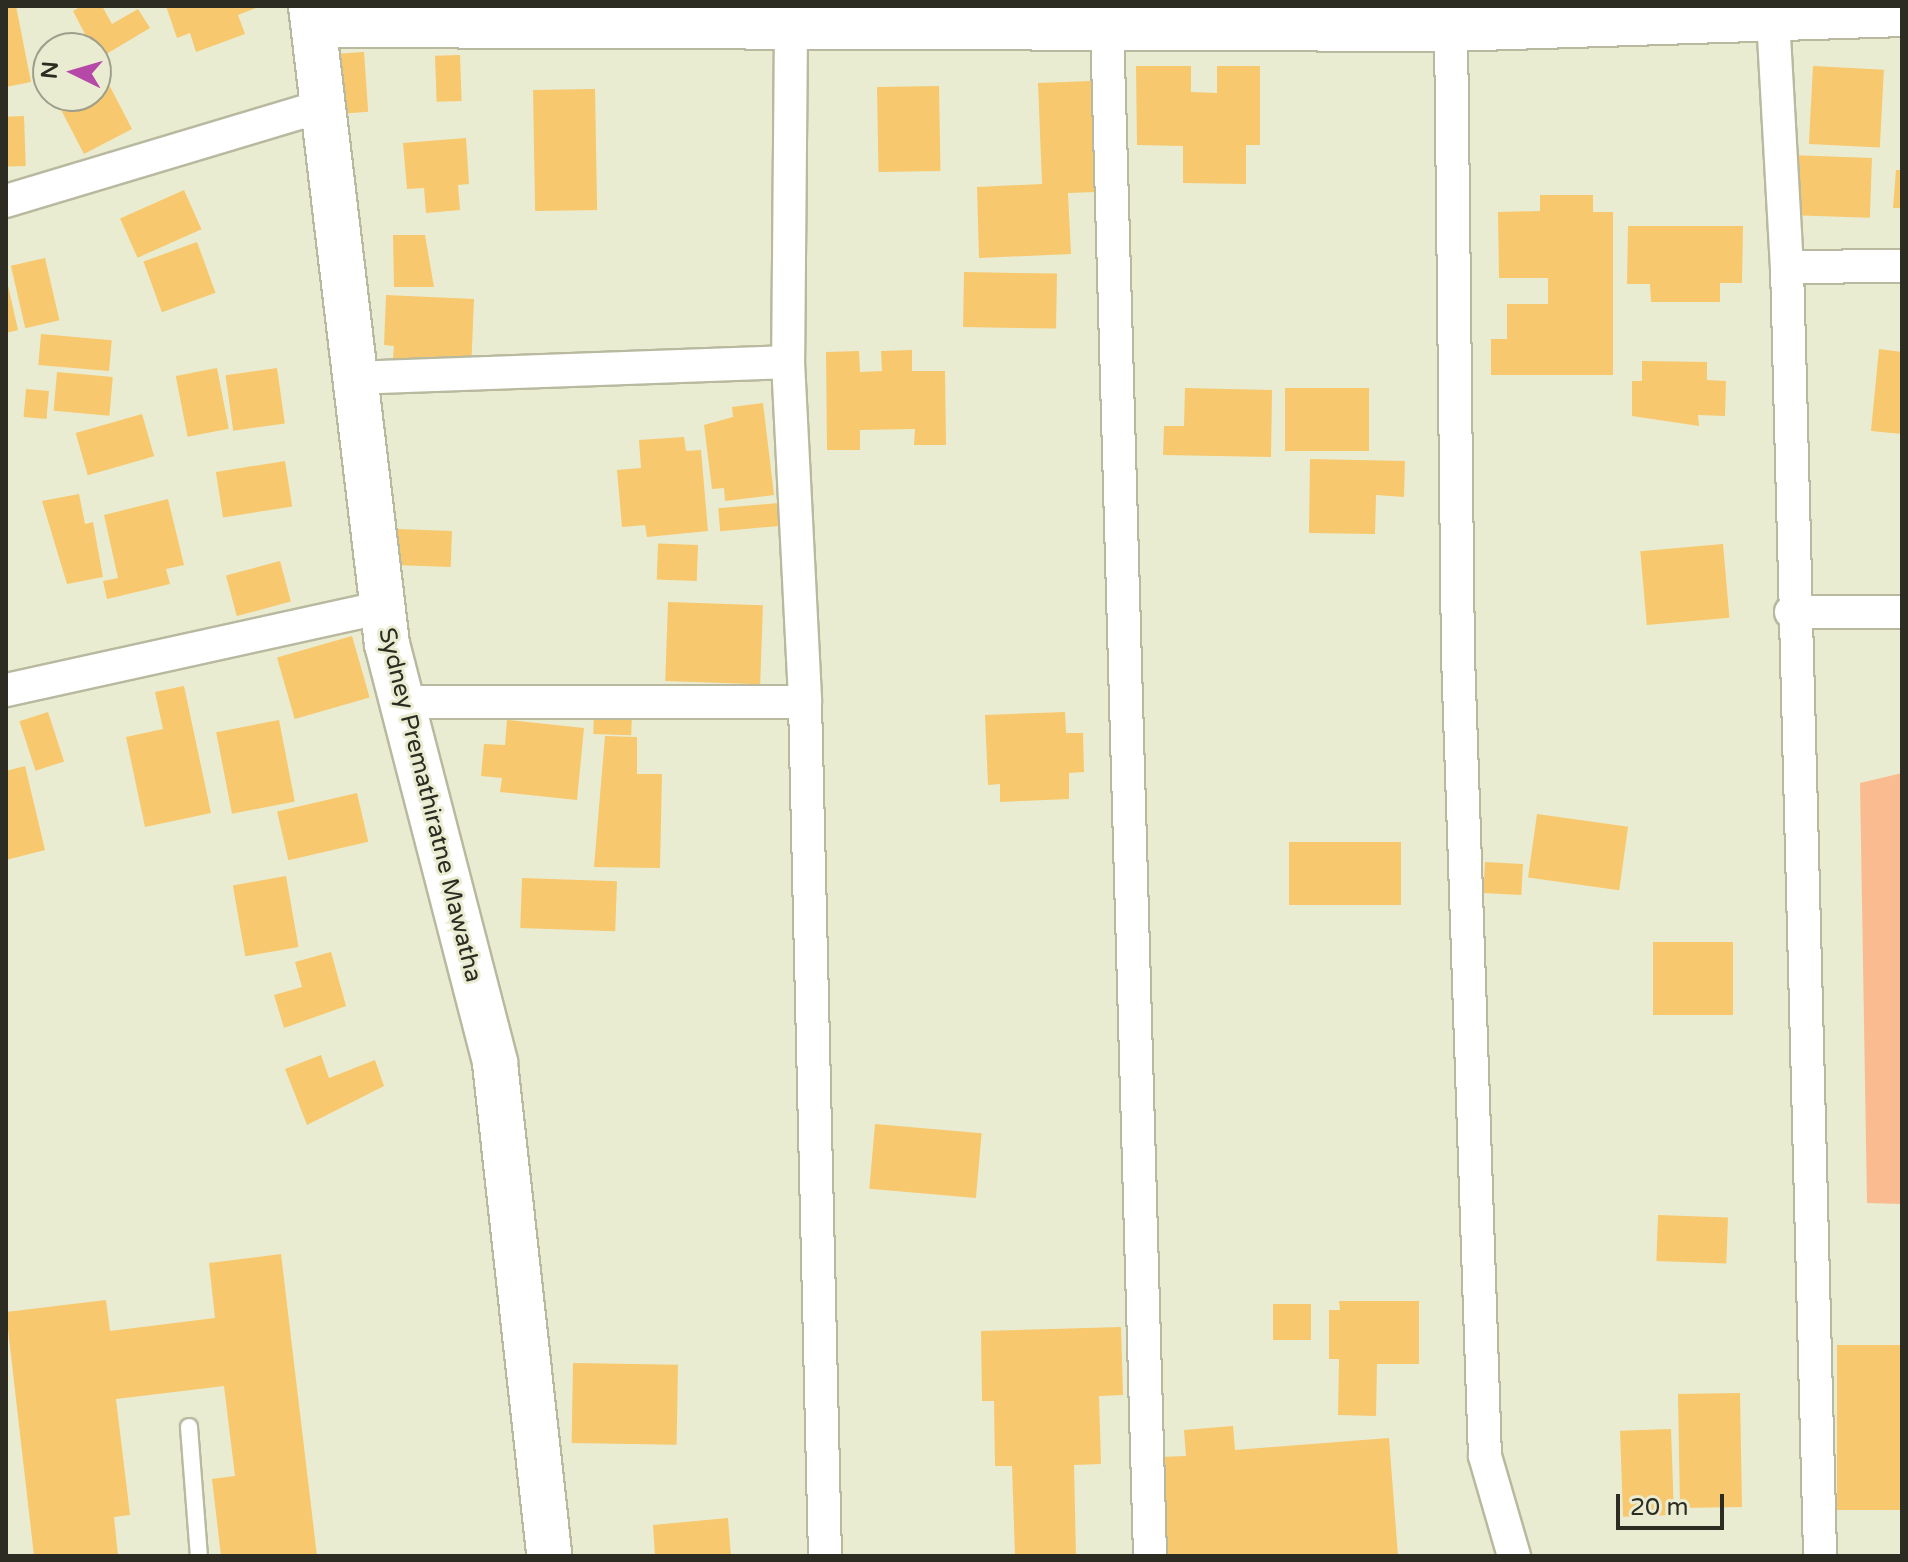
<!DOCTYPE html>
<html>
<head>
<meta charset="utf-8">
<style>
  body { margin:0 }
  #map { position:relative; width:1908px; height:1562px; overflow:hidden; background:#eaecd1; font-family:"Varela Round",sans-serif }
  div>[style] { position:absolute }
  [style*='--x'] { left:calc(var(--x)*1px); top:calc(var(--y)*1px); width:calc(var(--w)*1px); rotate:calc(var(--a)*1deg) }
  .green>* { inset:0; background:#fbbb90 }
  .building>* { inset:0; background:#f7c86d; transform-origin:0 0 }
  .roads { filter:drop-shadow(2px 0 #b8b99f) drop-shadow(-2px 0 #b8b99f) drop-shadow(0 2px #b8b99f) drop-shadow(0 -2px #b8b99f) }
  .lane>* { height:16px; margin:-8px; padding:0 8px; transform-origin:8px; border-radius:8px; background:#fff }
  .street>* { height:32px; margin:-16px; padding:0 16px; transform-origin:16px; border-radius:16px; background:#fff }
  .secondary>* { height:44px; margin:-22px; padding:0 22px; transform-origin:22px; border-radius:22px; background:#fff }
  span { translate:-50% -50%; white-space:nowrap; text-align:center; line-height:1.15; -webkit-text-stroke:6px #eaecd1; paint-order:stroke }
  .street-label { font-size:24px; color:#2c2c22 }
  .frame { position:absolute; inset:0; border:8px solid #2c2c22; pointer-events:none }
  .north { position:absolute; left:32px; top:32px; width:80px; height:80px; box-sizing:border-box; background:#eaecd1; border:2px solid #9e9f8b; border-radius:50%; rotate:275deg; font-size:22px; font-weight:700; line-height:32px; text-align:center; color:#2c2c22 }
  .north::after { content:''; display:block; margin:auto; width:28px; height:36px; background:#b648a7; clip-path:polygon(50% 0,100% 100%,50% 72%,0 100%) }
  .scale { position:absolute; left:1616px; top:1494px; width:108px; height:36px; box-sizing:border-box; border:4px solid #2c2c22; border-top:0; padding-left:10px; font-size:24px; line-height:28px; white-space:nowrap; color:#2c2c22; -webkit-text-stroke:6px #eaecd1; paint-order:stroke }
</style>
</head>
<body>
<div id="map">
  <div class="green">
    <div style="clip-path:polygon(1902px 773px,1902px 1204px,1867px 1203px,1860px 783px)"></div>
  </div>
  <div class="building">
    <div style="clip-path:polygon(6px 6px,16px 6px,31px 82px,6px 87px)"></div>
    <div style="clip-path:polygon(82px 6px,102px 6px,112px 24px,138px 9px,150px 28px,98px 59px,73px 11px)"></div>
    <div style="clip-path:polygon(166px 6px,261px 6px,238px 15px,245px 34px,196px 52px,190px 33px,177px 38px)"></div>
    <div style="left:364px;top:52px;width:60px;height:26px;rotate:86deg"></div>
    <div style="left:460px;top:55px;width:46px;height:25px;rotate:88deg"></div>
    <div style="clip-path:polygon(1136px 66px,1191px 66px,1191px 92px,1217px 93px,1217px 66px,1260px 66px,1260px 145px,1246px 145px,1246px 184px,1183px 183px,1183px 146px,1137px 145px)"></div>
    <div style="left:1813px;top:66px;width:71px;height:78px;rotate:3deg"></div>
    <div style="clip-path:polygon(105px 77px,132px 129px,84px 154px,57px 102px,96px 96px,96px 81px)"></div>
    <div style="clip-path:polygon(1091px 81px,1096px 192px,1068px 193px,1071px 254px,979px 258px,977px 187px,1042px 184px,1038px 83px)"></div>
    <div style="left:939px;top:86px;width:85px;height:62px;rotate:89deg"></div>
    <div style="left:595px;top:89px;width:121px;height:62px;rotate:89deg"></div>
    <div style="left:24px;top:116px;width:50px;height:18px;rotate:88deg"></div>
    <div style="clip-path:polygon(466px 138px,469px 184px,458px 185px,460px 210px,426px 213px,424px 188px,407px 189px,403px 143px)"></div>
    <div style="left:1789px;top:155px;width:83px;height:60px;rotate:2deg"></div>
    <div style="clip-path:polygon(1896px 170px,1902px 170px,1902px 208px,1893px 208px)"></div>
    <div style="left:184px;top:190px;width:43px;height:70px;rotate:66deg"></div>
    <div style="clip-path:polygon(1540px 195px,1593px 195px,1593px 212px,1613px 212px,1613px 375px,1491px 375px,1491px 339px,1507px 339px,1507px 304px,1548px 304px,1548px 278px,1499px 278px,1498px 212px,1540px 211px)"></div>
    <div style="clip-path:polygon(1628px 226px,1743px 226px,1742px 283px,1720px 283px,1720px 302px,1651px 302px,1650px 284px,1627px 284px)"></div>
    <div style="clip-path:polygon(393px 235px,425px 235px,434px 287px,394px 287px)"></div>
    <div style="left:197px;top:242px;width:54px;height:57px;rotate:70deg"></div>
    <div style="left:45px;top:258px;width:64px;height:35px;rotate:77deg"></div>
    <div style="left:964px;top:272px;width:93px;height:55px;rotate:1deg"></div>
    <div style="clip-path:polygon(6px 277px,18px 330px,6px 333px)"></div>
    <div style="clip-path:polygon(386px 295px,474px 299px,471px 371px,414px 367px,415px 360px,393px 358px,394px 346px,384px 345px)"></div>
    <div style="left:41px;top:334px;width:71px;height:31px;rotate:5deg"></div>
    <div style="clip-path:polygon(1879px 349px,1902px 352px,1902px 434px,1871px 431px)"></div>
    <div style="clip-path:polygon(912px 350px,912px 371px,945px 371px,946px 445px,914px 445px,915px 429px,860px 430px,860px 450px,827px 450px,826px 352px,859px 351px,860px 372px,882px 371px,881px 351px)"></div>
    <div style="clip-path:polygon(1642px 361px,1707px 362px,1707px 380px,1726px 381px,1725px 416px,1698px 415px,1699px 426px,1632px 416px,1632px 381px,1642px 381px)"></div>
    <div style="left:217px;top:368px;width:62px;height:42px;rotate:79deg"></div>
    <div style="left:277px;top:368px;width:56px;height:52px;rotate:82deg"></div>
    <div style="left:57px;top:372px;width:56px;height:39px;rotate:5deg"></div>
    <div style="clip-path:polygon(1185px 388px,1272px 390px,1271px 457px,1163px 455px,1164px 426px,1184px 426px)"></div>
    <div style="left:1285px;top:388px;width:84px;height:63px"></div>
    <div style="left:26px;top:389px;width:23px;height:28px;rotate:5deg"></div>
    <div style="clip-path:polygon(763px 403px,774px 495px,725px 501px,724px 488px,712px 489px,704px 425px,733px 417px,732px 407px)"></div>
    <div style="left:142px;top:414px;width:44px;height:69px;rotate:74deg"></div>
    <div style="clip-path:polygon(684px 437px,686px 451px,701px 450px,708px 531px,647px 537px,645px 525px,622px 527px,617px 470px,641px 468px,639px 440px)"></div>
    <div style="clip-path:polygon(1310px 459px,1405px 461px,1404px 497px,1376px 495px,1375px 534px,1309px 533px)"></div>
    <div style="left:285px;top:461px;width:46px;height:70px;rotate:81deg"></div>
    <div style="clip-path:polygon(79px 494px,85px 524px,93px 522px,103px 577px,67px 584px,42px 501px)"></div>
    <div style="clip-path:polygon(168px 499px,184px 565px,166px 569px,170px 584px,107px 599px,103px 581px,118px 578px,104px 515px)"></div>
    <div style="left:778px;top:503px;width:23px;height:60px;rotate:85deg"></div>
    <div style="left:397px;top:529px;width:55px;height:36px;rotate:2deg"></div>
    <div style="left:1723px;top:544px;width:74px;height:83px;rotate:85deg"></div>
    <div style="left:698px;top:545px;width:36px;height:40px;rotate:92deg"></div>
    <div style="left:280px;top:561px;width:42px;height:56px;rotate:75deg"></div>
    <div style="left:668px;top:602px;width:95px;height:79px;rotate:2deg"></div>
    <div style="left:352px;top:636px;width:64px;height:78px;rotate:74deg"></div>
    <div style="clip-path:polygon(184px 686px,211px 813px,145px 827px,126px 737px,163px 729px,155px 692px)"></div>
    <div style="left:48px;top:712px;width:52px;height:30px;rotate:72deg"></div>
    <div style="left:594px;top:712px;width:38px;height:22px;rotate:2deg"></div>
    <div style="clip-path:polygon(1065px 712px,1066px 733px,1083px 733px,1084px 772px,1069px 773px,1069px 799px,1000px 802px,1000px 784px,988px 785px,985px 715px)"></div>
    <div style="left:279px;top:720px;width:83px;height:64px;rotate:79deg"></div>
    <div style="clip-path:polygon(507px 720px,584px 728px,577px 800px,500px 792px,502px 778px,481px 776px,484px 744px,505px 745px)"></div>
    <div style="clip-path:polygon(605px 736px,637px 737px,637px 774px,662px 774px,660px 868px,594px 867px)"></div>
    <div style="clip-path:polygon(25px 766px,45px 850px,6px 860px,6px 771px)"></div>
    <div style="left:357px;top:793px;width:50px;height:82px;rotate:77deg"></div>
    <div style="left:1537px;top:814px;width:92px;height:64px;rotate:8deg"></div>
    <div style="left:1401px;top:842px;width:63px;height:112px;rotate:90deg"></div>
    <div style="left:1485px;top:862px;width:38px;height:31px;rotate:3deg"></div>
    <div style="left:286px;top:876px;width:72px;height:54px;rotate:80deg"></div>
    <div style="left:522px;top:878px;width:95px;height:50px;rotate:2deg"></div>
    <div style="left:1653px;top:942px;width:80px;height:73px"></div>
    <div style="clip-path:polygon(331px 952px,346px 1006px,284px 1028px,274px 995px,302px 987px,295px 962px)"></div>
    <div style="clip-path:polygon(321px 1055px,329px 1078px,375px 1060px,384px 1086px,307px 1125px,285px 1069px)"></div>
    <div style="left:875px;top:1124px;width:107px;height:65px;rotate:5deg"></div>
    <div style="left:1658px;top:1215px;width:70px;height:46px;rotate:2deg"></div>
    <div style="clip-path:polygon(281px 1254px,317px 1556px,221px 1556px,212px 1479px,235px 1476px,224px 1386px,116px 1399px,130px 1515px,114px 1517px,118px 1556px,34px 1556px,6px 1312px,106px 1300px,110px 1331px,215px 1318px,209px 1263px)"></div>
    <div style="clip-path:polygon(1339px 1301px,1419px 1301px,1419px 1364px,1377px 1364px,1376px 1416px,1338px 1415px,1339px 1359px,1329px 1359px,1329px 1310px,1340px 1310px)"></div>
    <div style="left:1311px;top:1304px;width:36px;height:38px;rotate:90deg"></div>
    <div style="clip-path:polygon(1121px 1327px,1123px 1395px,1099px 1396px,1101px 1464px,1074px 1465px,1076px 1556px,1015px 1556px,1012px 1466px,995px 1466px,994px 1401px,982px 1401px,981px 1331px)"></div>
    <div style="left:1902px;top:1345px;width:165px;height:65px;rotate:90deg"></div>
    <div style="left:573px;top:1363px;width:105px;height:80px;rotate:1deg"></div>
    <div style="left:1740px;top:1393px;width:114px;height:62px;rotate:89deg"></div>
    <div style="clip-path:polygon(1233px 1426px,1235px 1450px,1389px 1438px,1398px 1556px,1168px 1556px,1160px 1457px,1186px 1456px,1184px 1430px)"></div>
    <div style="left:1671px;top:1429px;width:86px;height:51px;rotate:88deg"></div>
    <div style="clip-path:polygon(728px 1518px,731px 1556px,655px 1556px,653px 1525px)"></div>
  </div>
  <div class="roads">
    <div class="lane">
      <div style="--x:189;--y:1427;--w:129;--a:85.6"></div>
    </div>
    <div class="street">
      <div style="--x:1773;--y:18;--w:249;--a:86.8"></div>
      <div style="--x:1787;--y:267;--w:1289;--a:88.53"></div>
      <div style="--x:1107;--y:25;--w:1532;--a:88.39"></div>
      <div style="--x:791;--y:29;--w:333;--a:90.5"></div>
      <div style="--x:788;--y:362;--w:340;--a:87.1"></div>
      <div style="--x:805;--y:702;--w:854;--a:88.66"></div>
      <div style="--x:1451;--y:29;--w:627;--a:89.36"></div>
      <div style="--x:1458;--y:656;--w:800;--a:88.07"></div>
      <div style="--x:1485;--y:1456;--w:104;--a:73.8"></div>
      <div style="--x:6;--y:201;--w:331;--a:-16.7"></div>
      <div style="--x:1787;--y:267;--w:115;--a:-0.5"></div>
      <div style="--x:354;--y:378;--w:434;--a:-2.1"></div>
      <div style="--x:1791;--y:612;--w:111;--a:0"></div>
      <div style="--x:6;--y:690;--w:385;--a:-12.4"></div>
      <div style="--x:402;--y:702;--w:403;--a:0"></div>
    </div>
    <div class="secondary">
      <div style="--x:311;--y:6;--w:643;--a:83.21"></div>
      <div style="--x:387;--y:644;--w:433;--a:75.5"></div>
      <div style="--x:495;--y:1063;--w:496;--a:83.7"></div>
      <div style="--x:315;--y:25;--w:1136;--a:0.2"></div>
      <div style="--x:1451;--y:29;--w:451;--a:-1.9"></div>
    </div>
  </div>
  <div class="street-label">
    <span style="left:430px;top:805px;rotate:76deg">Sydney Premathiratne Mawatha</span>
  </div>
  <div class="frame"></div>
  <div class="north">N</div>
  <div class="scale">20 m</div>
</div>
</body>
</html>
